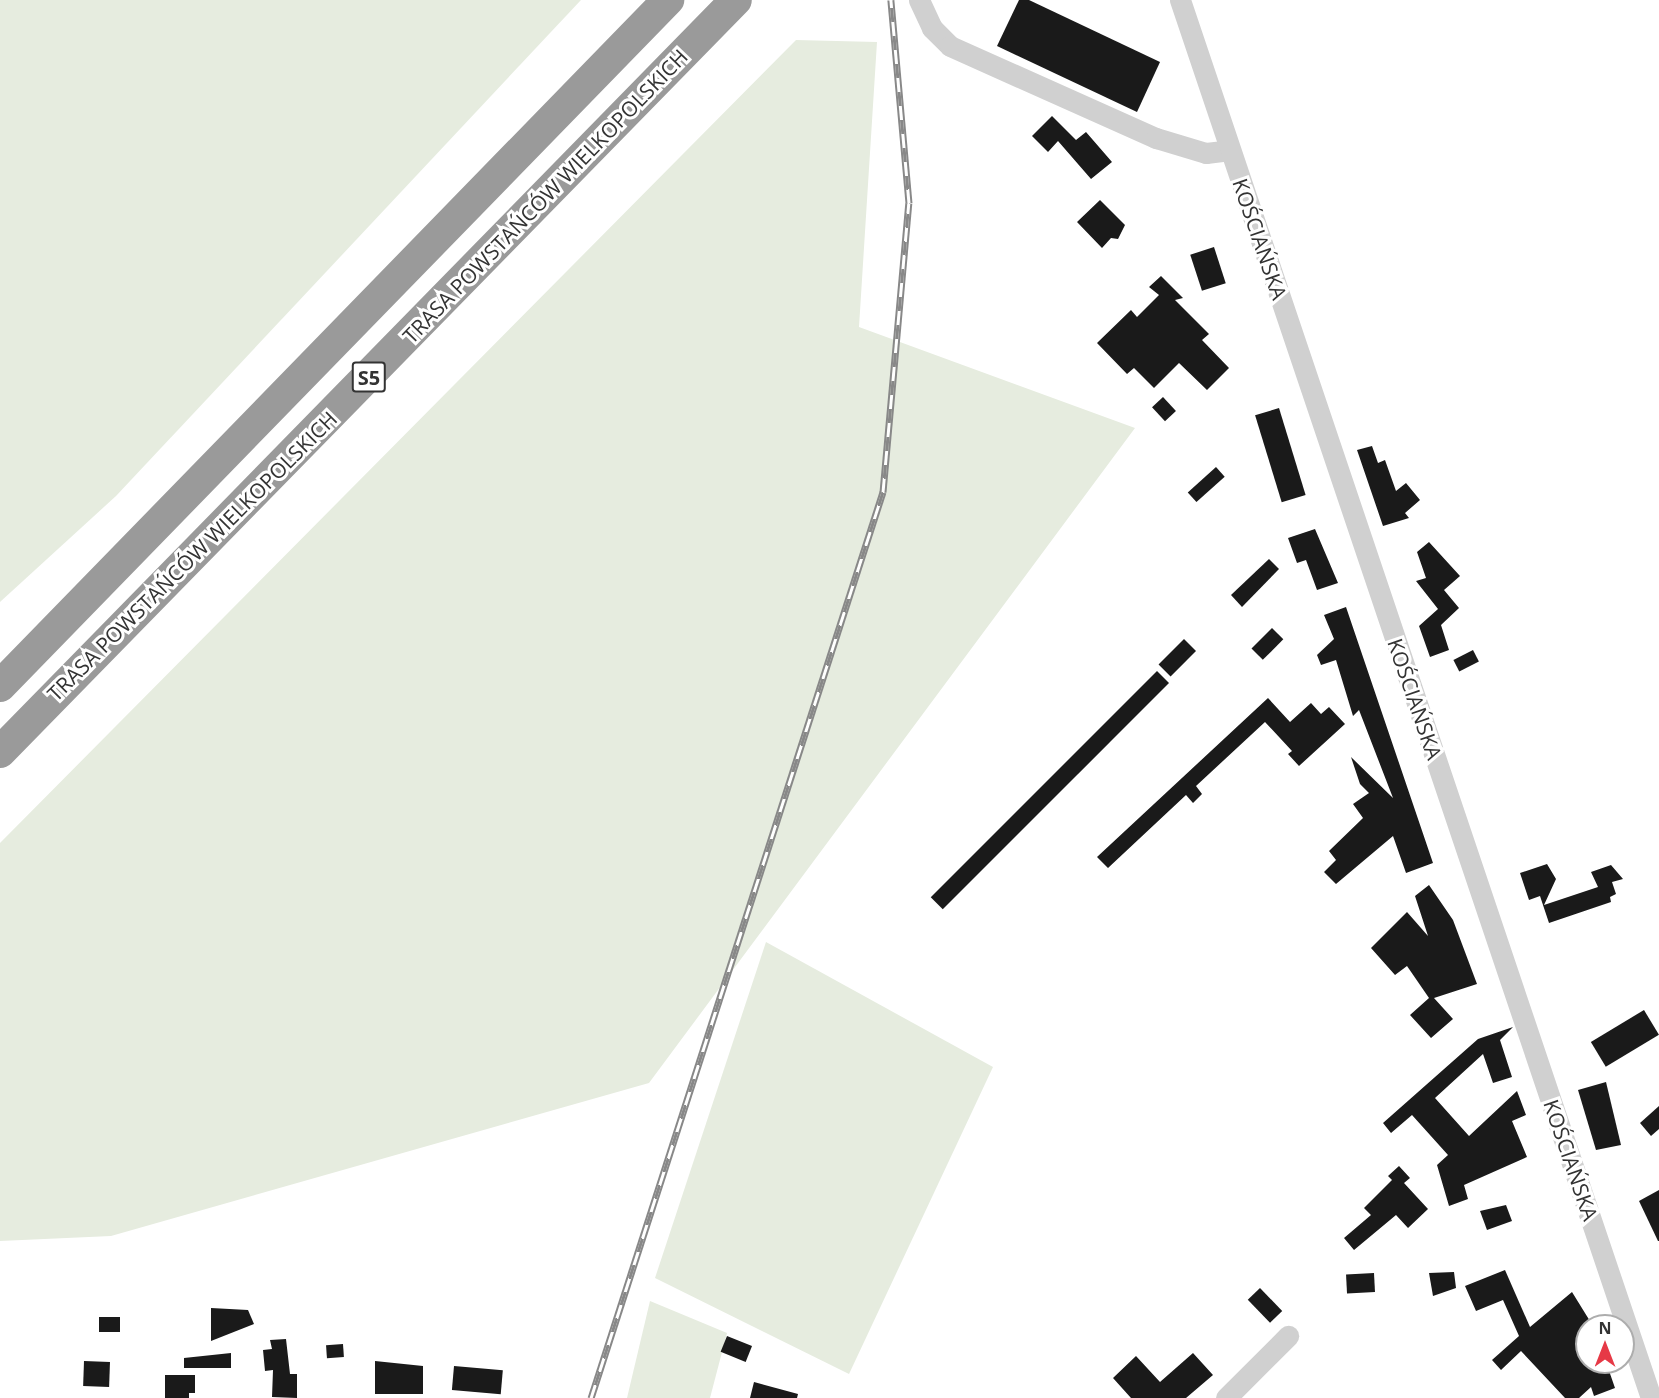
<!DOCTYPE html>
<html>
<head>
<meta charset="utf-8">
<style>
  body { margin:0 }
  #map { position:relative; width:1659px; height:1398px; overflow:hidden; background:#fff; font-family:"Open Sans",sans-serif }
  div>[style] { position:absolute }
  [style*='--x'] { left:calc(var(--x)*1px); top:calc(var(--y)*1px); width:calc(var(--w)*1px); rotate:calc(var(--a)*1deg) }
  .green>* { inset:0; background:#e6ecdf }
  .building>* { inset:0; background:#1a1a1a; transform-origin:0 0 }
  .minor>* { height:21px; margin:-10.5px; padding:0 10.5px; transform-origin:10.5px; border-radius:10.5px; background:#d0d0d0 }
  .highway>* { height:32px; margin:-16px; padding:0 16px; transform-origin:16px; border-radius:16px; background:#9a9a9a }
  .rail>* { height:7px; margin-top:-3.5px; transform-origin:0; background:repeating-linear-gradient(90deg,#fff 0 14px,#888 0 28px); box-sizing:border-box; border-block:2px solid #888 }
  span { translate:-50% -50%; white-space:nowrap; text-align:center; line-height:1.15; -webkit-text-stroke:6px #fff; paint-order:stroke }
  .shield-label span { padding:2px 4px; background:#fff; border:2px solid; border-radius:4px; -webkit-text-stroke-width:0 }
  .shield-label { font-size:20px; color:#333; font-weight:700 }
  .street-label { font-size:21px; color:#333 }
  .north { position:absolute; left:1575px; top:1314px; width:60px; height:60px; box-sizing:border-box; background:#fff; border:2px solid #adadad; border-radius:50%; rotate:0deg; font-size:16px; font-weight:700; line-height:24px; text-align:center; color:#333 }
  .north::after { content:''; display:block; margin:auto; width:21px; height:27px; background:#e63946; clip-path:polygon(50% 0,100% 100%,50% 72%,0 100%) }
</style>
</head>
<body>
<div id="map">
  <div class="green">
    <div style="clip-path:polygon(0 0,581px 0,116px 496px,0 602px)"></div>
    <div style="clip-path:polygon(796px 40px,877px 42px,859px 327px,1135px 428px,649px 1083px,111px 1236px,0 1241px,0 843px)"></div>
    <div style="clip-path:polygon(766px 942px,993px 1067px,849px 1374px,655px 1278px)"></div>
    <div style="clip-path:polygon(650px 1301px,727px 1333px,710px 1398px,627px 1398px)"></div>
  </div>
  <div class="building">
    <div style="clip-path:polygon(1019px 0,1029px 0,1160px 62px,1137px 112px,997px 46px)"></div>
    <div style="clip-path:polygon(1052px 116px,1076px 140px,1086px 132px,1112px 162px,1091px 179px,1058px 141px,1048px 152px,1032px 136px)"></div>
    <div style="clip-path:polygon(1100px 200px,1125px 225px,1118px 239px,1111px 238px,1102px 248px,1077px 222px)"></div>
    <div style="left:1214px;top:247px;width:38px;height:25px;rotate:72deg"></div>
    <div style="clip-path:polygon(1161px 276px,1183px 298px,1175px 300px,1209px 334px,1202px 340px,1229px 368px,1207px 390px,1179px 363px,1154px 388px,1134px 368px,1127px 374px,1097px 343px,1131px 310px,1137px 317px,1159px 295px,1149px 287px)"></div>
    <div style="left:1163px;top:397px;width:19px;height:15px;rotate:47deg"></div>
    <div style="left:1279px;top:408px;width:91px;height:25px;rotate:73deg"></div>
    <div style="clip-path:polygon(1372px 446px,1378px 463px,1385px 460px,1396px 491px,1406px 483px,1420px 500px,1405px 513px,1409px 518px,1383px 526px,1357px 450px)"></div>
    <div style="left:1216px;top:467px;width:13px;height:38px;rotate:48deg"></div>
    <div style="clip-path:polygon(1315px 529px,1338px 583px,1317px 590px,1306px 560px,1297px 563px,1288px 538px)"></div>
    <div style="clip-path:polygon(1429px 542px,1460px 576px,1444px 590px,1459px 608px,1441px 625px,1449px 650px,1430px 657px,1419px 626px,1438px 609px,1416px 581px,1426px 578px,1417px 552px)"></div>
    <div style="clip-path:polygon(1269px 559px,1279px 569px,1242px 607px,1231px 595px)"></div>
    <div style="clip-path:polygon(1346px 607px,1433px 863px,1406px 873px,1393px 836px,1336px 884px,1324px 872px,1336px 860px,1329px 851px,1363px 818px,1353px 804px,1369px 793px,1360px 784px,1351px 757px,1393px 798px,1359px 710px,1353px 716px,1336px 660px,1321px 665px,1317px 655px,1334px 639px,1324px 615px)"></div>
    <div style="left:1272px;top:628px;width:16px;height:29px;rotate:45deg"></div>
    <div style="left:1184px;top:639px;width:17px;height:36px;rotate:45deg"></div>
    <div style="left:1473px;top:650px;width:13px;height:22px;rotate:63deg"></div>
    <div style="left:1157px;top:671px;width:17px;height:320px;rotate:45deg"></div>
    <div style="clip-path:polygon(1268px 698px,1290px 722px,1311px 703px,1321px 714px,1329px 707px,1345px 724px,1299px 766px,1288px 754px,1292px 751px,1265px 722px,1196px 786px,1202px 794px,1193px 803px,1186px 795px,1108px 868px,1097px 857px)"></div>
    <div style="clip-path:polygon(1547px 864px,1556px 879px,1544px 905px,1598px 887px,1591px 872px,1611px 865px,1623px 879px,1612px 882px,1616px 894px,1610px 897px,1611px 902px,1549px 923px,1540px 896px,1529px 900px,1520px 873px)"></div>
    <div style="clip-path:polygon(1429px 885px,1453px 920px,1477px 984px,1434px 998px,1453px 1019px,1431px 1038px,1410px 1015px,1429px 998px,1407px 966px,1395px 975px,1371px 948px,1407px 912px,1428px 936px,1415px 896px)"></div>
    <div style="left:1644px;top:1010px;width:29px;height:62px;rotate:59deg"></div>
    <div style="clip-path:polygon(1513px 1027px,1500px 1040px,1512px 1077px,1493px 1083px,1483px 1054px,1435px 1098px,1469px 1136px,1517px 1091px,1526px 1115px,1512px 1121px,1527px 1157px,1464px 1185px,1468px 1199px,1449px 1206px,1437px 1165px,1448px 1155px,1412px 1115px,1391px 1133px,1383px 1123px,1478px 1039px)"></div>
    <div style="clip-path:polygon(1606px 1082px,1621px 1145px,1596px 1150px,1578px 1090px)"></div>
    <div style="clip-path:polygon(1659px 1106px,1659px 1129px,1651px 1136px,1640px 1123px)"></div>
    <div style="clip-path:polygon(1399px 1166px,1410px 1178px,1404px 1183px,1428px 1209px,1408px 1228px,1396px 1215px,1354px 1250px,1344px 1238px,1371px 1215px,1364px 1208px,1392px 1180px,1388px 1176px)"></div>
    <div style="clip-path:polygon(1659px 1190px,1659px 1241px,1658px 1241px,1639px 1201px)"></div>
    <div style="clip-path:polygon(1506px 1205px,1512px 1221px,1487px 1230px,1480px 1211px)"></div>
    <div style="clip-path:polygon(1505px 1270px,1530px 1327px,1572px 1292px,1593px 1326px,1587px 1326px,1587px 1362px,1606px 1362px,1615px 1388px,1594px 1396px,1591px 1387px,1579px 1398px,1565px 1398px,1521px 1351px,1501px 1370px,1492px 1360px,1519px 1336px,1503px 1300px,1476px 1311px,1465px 1286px)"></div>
    <div style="clip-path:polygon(1454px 1272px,1456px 1288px,1433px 1296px,1429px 1273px)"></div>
    <div style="left:1374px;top:1273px;width:19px;height:28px;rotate:87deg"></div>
    <div style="left:1260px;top:1288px;width:32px;height:17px;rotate:46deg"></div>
    <div style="clip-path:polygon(211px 1308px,248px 1310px,254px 1324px,211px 1341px)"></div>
    <div style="left:99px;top:1317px;width:21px;height:15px"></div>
    <div style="left:727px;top:1336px;width:27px;height:17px;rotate:22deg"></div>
    <div style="clip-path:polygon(286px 1339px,290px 1374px,297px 1374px,297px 1398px,272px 1397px,273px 1370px,265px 1371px,263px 1350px,272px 1349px,270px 1340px)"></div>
    <div style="left:343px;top:1344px;width:13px;height:17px;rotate:86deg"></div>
    <div style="clip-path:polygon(231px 1353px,231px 1368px,184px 1368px,184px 1358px)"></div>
    <div style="clip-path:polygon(1193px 1353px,1213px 1375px,1186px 1398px,1131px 1398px,1113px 1378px,1136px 1356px,1160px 1382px)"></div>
    <div style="left:84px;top:1361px;width:26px;height:25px;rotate:2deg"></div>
    <div style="clip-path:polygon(375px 1361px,423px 1366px,423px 1394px,375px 1394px)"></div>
    <div style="left:454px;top:1366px;width:49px;height:24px;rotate:5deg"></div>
    <div style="clip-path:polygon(165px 1375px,195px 1375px,195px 1393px,189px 1393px,189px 1398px,165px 1398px)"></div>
    <div style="clip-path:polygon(754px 1382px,798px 1394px,797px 1398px,750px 1398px)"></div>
  </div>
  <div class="minor">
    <div style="--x:919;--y:0;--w:31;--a:65"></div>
    <div style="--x:932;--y:28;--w:25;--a:45"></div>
    <div style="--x:950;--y:46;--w:226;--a:24.1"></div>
    <div style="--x:1156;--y:138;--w:52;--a:16.7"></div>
    <div style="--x:1206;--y:153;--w:24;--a:-7"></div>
    <div style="--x:1180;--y:0;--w:1475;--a:71.38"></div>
    <div style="--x:1226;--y:1398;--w:88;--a:-45"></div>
  </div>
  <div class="highway">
    <div style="--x:0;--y:686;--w:958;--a:-45.76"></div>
    <div style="--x:0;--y:752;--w:1052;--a:-45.62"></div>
  </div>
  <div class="rail">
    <div style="--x:591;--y:1398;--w:952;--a:-72.14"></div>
    <div style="--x:883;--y:492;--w:290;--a:-84.9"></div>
    <div style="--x:909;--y:203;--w:204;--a:-95.1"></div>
  </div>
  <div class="shield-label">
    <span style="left:369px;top:377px">S5</span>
  </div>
  <div class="street-label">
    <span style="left:545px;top:196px;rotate:-46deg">TRASA POWSTAŃCÓW WIELKOPOLSKICH</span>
    <span style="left:1260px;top:239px;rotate:71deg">KOŚCIAŃSKA</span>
    <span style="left:192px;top:556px;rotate:-45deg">TRASA POWSTAŃCÓW WIELKOPOLSKICH</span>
    <span style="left:1415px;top:699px;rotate:71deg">KOŚCIAŃSKA</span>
    <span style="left:1571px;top:1160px;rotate:71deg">KOŚCIAŃSKA</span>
  </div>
  <div class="north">N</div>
</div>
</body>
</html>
